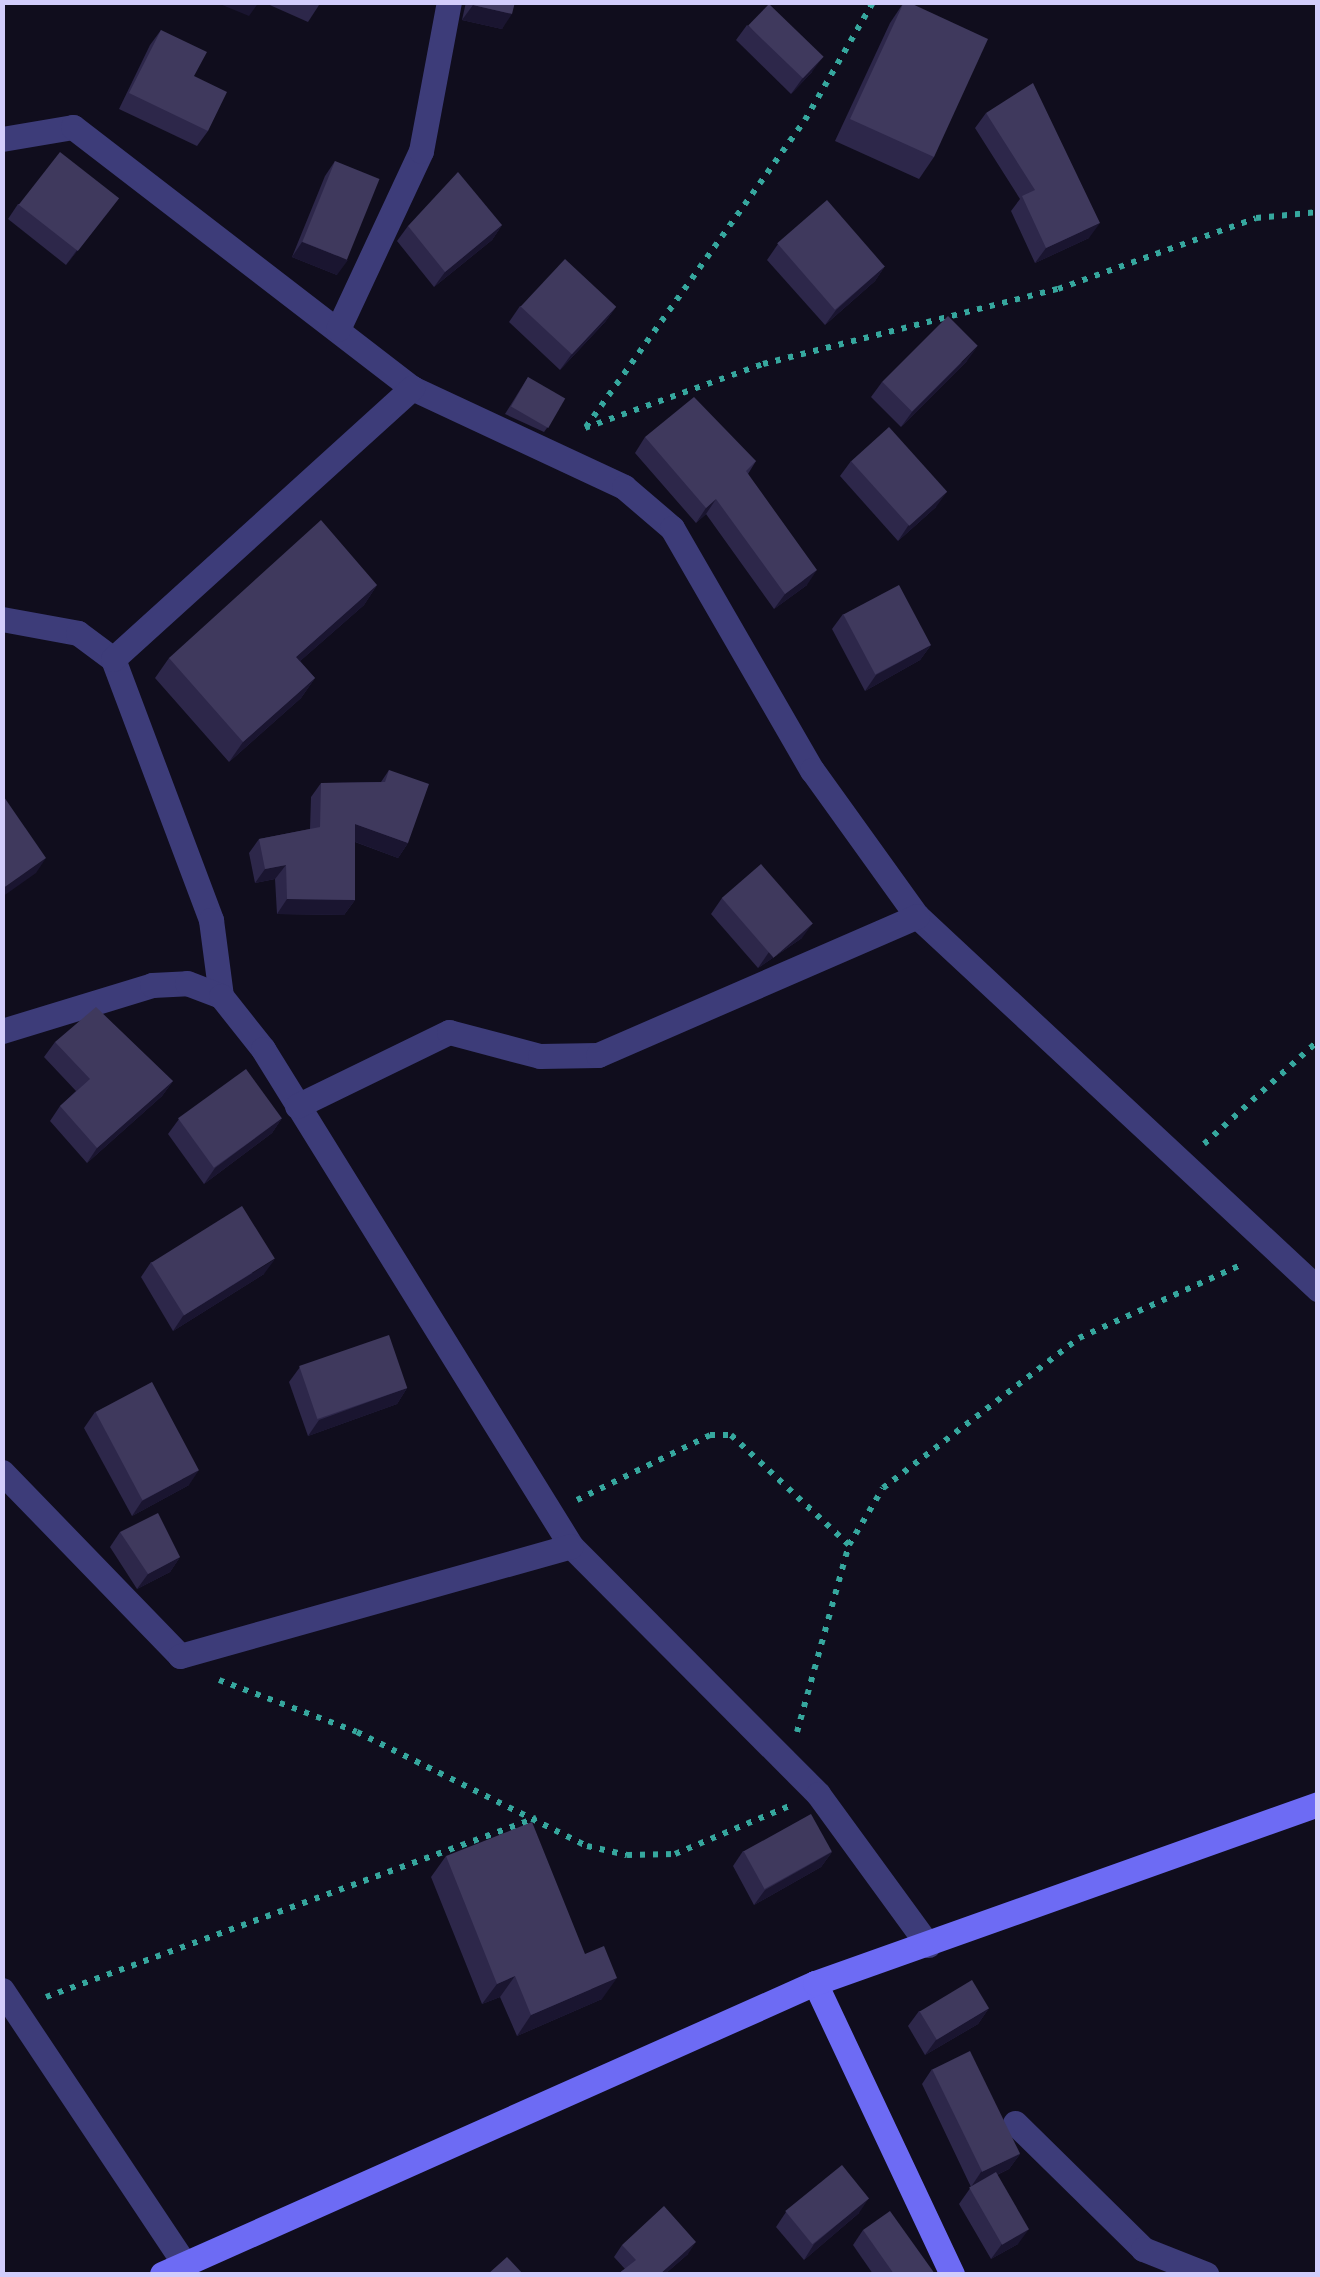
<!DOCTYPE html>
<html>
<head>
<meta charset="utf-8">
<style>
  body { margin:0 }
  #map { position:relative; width:1320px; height:2277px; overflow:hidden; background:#100d1d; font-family:"Open Sans",sans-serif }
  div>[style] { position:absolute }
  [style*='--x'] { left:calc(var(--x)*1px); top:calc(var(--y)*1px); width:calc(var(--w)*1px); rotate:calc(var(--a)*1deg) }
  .path>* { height:6px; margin-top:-3px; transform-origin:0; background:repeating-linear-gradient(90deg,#36a79e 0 5px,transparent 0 13px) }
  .street>* { height:25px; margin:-12.5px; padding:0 12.5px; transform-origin:12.5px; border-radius:12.5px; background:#3d3c79 }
  .secondary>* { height:25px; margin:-12.5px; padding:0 12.5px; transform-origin:12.5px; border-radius:12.5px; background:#6d6bf4 }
  .wall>* { inset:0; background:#2d274a }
  .shaded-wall>* { inset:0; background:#1a1530 }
  .building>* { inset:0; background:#3f395d; transform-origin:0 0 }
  span { translate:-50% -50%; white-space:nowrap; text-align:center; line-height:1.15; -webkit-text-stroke:9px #100d1d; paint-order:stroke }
  .frame { position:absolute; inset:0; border:5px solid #d2cdfb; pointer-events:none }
</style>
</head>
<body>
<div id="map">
  <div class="path">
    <div style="--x:586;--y:427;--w:377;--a:-54.5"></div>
    <div style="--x:805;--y:120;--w:136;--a:-60"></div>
    <div style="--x:585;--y:428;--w:189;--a:-19.8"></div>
    <div style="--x:763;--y:364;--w:304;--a:-14.3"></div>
    <div style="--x:1058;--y:289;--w:210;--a:-19.7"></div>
    <div style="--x:1256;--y:218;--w:62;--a:-5.5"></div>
    <div style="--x:1204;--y:1144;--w:154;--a:-42.1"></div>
    <div style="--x:577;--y:1500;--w:148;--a:-26"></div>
    <div style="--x:710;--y:1435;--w:21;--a:0"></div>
    <div style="--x:731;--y:1435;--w:161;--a:43"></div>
    <div style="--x:219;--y:1680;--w:147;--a:20.6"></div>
    <div style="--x:357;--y:1732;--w:257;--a:26.4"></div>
    <div style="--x:587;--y:1846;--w:41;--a:12.7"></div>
    <div style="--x:627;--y:1855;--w:48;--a:-1.2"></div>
    <div style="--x:675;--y:1854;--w:124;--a:-22.8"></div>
    <div style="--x:797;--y:1732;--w:194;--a:-74.5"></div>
    <div style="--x:849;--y:1545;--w:66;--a:-59.2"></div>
    <div style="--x:883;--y:1488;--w:247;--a:-37.4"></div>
    <div style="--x:1079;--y:1338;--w:180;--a:-24.3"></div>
    <div style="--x:46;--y:1997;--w:522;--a:-20.07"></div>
  </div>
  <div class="street">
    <div style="--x:2;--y:139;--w:72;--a:-9.6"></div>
    <div style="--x:73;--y:127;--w:428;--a:37.6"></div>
    <div style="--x:412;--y:388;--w:234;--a:25"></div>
    <div style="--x:624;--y:487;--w:63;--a:40.5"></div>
    <div style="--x:672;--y:528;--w:280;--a:60"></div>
    <div style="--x:812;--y:770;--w:180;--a:54.3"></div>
    <div style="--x:917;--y:916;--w:548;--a:42.93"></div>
    <div style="--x:338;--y:329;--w:196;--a:-65"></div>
    <div style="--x:421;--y:151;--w:152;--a:-79.4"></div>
    <div style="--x:2;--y:619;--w:77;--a:10.4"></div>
    <div style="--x:78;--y:633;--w:44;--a:36.6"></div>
    <div style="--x:113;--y:659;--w:279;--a:69.4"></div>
    <div style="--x:211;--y:920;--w:77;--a:82.5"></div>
    <div style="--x:113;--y:659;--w:404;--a:-42.2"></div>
    <div style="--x:2;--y:1031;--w:157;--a:-17"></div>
    <div style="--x:152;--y:985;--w:35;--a:-3"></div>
    <div style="--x:187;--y:983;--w:36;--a:21"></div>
    <div style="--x:221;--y:996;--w:68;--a:51.6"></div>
    <div style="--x:263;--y:1049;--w:585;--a:58.21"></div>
    <div style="--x:571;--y:1546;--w:350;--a:45.1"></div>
    <div style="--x:818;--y:1794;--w:187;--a:53.9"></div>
    <div style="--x:297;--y:1106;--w:169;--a:-26"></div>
    <div style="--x:449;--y:1032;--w:94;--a:14.8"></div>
    <div style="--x:540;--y:1056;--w:58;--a:-1"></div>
    <div style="--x:598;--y:1055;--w:348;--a:-23.5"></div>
    <div style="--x:2;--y:1472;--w:256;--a:45.9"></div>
    <div style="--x:180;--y:1656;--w:406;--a:-15.7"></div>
    <div style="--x:2;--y:1990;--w:329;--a:56.3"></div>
    <div style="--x:1015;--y:2123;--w:180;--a:44.5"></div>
    <div style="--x:1143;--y:2249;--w:68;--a:21.6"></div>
  </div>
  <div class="secondary">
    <div style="--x:815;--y:1983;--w:322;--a:64.8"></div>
    <div style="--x:162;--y:2274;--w:715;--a:-24.02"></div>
    <div style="--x:815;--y:1983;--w:534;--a:-19.59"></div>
  </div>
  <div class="wall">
    <div style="clip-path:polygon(263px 2px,321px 2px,308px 22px)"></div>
    <div style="clip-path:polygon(466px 2px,515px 2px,502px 29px,462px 20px)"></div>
    <div style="clip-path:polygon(904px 2px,934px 157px,919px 179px,835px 141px,890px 23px)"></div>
    <div style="clip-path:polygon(747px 25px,812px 72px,791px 94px,736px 40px)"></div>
    <div style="clip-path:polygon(161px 30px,208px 131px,197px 146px,119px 109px,150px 45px)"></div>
    <div style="clip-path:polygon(986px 113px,1089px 238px,1035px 263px,1011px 211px,1020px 199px,975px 128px)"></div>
    <div style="clip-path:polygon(335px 161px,337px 275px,292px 257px,325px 176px)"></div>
    <div style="clip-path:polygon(119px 198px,66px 265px,8px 219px,18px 204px)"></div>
    <div style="clip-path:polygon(502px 225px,492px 240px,434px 287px,397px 241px,408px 226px)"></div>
    <div style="clip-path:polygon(778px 244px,885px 266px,875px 281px,825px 325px,767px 260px)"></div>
    <div style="clip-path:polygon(520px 306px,616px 307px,605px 322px,560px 370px,509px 322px)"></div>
    <div style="clip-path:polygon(967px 361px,901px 427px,871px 397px,882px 382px)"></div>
    <div style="clip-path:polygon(528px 377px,550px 424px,544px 432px,505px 414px)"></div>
    <div style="clip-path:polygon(645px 437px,756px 461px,748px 474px,807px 585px,774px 609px,706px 514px,696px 523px,635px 453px)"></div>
    <div style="clip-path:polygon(851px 461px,936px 507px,898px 541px,840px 476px)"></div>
    <div style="clip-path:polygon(377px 585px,364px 605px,300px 661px,315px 678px,301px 698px,229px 762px,155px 678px,169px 658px)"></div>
    <div style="clip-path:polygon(843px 614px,931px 645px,920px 660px,865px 691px,832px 629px)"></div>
    <div style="clip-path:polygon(389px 770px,408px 843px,398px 858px,355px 842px,355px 900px,344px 915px,277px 914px,275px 879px,255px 883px,249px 853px,259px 839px,310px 829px,311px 797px,321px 783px,381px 782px)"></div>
    <div style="clip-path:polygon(722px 898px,802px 938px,758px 968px,711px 914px)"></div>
    <div style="clip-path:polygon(55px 1042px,173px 1081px,162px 1096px,87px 1163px,50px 1121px,60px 1106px,76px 1091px,44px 1057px)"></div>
    <div style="clip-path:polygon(282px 1118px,272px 1133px,204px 1184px,168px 1134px,179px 1119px)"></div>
    <div style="clip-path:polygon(151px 1262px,264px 1274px,173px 1331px,141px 1277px)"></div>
    <div style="clip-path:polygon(300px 1367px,407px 1388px,397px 1404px,308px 1436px,289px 1382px)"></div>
    <div style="clip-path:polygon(95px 1412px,189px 1485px,132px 1516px,84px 1428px)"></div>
    <div style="clip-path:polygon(120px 1532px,180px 1557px,170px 1572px,137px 1589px,110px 1547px)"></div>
    <div style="clip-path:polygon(743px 1851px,832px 1852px,821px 1867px,754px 1905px,733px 1866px)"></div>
    <div style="clip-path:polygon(446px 1856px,602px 1999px,517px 2036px,500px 1997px,482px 2004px,431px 1877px)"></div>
    <div style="clip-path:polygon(989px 2008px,978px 2024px,925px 2055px,908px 2026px,919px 2011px)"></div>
    <div style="clip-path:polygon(932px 2069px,1020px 2154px,1009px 2169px,997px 2175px,1018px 2244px,991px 2259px,959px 2204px,971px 2187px,922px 2084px)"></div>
    <div style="clip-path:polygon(786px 2212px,859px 2213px,804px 2260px,776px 2227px)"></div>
    <div style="clip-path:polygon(863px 2230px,935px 2274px,873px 2274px,853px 2245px)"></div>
    <div style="clip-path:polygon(622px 2245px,688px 2254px,665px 2274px,618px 2274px,625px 2269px,614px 2257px)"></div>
  </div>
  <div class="shaded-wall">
    <div style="clip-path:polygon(215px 2px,259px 2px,249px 16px)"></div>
    <div style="clip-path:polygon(473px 5px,512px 14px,502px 29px,462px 20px)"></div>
    <div style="clip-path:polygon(823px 57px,812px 72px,791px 94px,802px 79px)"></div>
    <div style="clip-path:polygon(119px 198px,108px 213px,66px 265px,77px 250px)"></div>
    <div style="clip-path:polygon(1100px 223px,1089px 238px,1035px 263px,1046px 248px)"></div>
    <div style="clip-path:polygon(502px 225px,492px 240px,434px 287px,445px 272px)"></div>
    <div style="clip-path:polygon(302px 242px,348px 260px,337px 275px,292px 257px)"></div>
    <div style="clip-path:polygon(885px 266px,875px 281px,825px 325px,836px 310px)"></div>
    <div style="clip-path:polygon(616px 307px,605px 322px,560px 370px,571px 355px)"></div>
    <div style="clip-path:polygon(978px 346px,967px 361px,901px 427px,912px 412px)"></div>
    <div style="clip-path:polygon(947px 492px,936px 507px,898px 541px,908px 526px)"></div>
    <div style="clip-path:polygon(716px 499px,706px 514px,696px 523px,706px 508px)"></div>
    <div style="clip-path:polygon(817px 570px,807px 585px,774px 609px,785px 594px)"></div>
    <div style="clip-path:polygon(377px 585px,364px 605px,282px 677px,296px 657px)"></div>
    <div style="clip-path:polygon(931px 645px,920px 660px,865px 691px,876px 675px)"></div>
    <div style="clip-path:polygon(315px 678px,301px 698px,229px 762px,243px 742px)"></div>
    <div style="clip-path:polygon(355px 824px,408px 843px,398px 858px,345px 838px)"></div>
    <div style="clip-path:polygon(46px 858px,36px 873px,2px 897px,2px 889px)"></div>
    <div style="clip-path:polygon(286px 865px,275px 879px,255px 883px,265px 869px)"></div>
    <div style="clip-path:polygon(287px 899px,355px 900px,344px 915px,277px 914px)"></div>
    <div style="clip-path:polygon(813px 923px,802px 938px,758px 968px,769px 952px)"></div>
    <div style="clip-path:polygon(173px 1081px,162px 1096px,87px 1163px,97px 1148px)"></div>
    <div style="clip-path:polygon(282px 1118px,272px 1133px,204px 1184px,215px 1168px)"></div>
    <div style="clip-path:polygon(275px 1259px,264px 1274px,173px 1331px,183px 1316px)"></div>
    <div style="clip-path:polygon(407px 1388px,397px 1404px,308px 1436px,319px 1420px)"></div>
    <div style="clip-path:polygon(199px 1470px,189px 1485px,132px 1516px,142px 1501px)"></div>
    <div style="clip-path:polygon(180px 1557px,170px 1572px,137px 1589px,148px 1574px)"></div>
    <div style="clip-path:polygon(832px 1852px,821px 1867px,754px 1905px,765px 1890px)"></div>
    <div style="clip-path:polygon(515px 1976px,500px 1997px,482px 2004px,497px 1984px)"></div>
    <div style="clip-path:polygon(617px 1978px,602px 1999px,517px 2036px,531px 2015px)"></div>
    <div style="clip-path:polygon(989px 2008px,978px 2024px,925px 2055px,936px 2040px)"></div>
    <div style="clip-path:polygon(1020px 2154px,1009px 2169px,971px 2187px,981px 2172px)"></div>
    <div style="clip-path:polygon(869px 2198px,859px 2213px,804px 2260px,814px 2244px)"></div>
    <div style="clip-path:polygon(1029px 2229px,1018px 2244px,991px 2259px,1002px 2244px)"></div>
    <div style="clip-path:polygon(696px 2242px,688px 2254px,665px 2274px,660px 2274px)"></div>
  </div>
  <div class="building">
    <div style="clip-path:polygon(473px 2px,515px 2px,512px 14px,473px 5px)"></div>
    <div style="clip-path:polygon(904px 2px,908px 2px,988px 39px,934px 157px,850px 119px)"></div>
    <div style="left:769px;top:4px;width:76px;height:30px;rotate:44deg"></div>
    <div style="clip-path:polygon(161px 30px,207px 52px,194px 76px,227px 92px,208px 131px,129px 93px)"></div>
    <div style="clip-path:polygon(1033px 83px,1100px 223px,1046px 248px,1022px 196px,1035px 190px,986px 113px)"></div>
    <div style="left:60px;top:152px;width:75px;height:67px;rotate:38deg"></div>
    <div style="left:335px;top:161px;width:48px;height:87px;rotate:22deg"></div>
    <div style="clip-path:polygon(458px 172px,502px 225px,445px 272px,408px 226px)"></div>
    <div style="left:827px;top:200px;width:88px;height:66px;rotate:49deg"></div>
    <div style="left:565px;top:259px;width:70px;height:65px;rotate:43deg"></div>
    <div style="left:948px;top:316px;width:42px;height:93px;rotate:45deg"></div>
    <div style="left:528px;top:377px;width:43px;height:34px;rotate:30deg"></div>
    <div style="clip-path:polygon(694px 397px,756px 461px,746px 471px,817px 570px,785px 594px,716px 499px,706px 508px,645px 437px)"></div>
    <div style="left:889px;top:427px;width:87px;height:51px;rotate:48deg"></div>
    <div style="clip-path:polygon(321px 520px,377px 585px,296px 657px,315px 678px,243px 742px,169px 658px)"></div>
    <div style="left:899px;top:585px;width:68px;height:63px;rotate:62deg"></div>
    <div style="clip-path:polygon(389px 770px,429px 784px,408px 843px,355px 824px,355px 900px,287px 899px,286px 865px,265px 869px,259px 839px,320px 827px,321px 783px,385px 782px)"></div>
    <div style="clip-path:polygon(2px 797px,4px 797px,46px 858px,2px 889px)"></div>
    <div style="left:761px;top:864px;width:79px;height:52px;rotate:49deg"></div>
    <div style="clip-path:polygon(96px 1007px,173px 1081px,97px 1148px,60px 1106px,90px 1079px,55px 1042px)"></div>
    <div style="left:246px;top:1069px;width:61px;height:84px;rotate:54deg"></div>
    <div style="left:242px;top:1206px;width:62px;height:107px;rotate:58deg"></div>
    <div style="left:389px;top:1335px;width:56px;height:95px;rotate:71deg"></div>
    <div style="left:152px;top:1382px;width:100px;height:64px;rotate:62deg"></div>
    <div style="clip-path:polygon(158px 1513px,180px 1557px,148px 1574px,120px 1532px)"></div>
    <div style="left:811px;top:1814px;width:43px;height:77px;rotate:61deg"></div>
    <div style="clip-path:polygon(532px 1822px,585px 1954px,604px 1946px,617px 1978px,531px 2015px,515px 1976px,497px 1984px,446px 1856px)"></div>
    <div style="left:972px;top:1980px;width:33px;height:61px;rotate:59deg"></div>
    <div style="left:970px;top:2051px;width:114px;height:42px;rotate:64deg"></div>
    <div style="left:842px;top:2165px;width:43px;height:73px;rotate:51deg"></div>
    <div style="left:996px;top:2172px;width:66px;height:31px;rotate:60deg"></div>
    <div style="clip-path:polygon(664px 2206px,696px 2242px,660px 2274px,618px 2274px,636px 2260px,622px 2245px)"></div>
    <div style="clip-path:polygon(890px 2211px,935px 2274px,894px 2274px,863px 2230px)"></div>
    <div style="clip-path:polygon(507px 2257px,523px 2274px,488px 2274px)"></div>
  </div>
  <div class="frame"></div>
</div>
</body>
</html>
